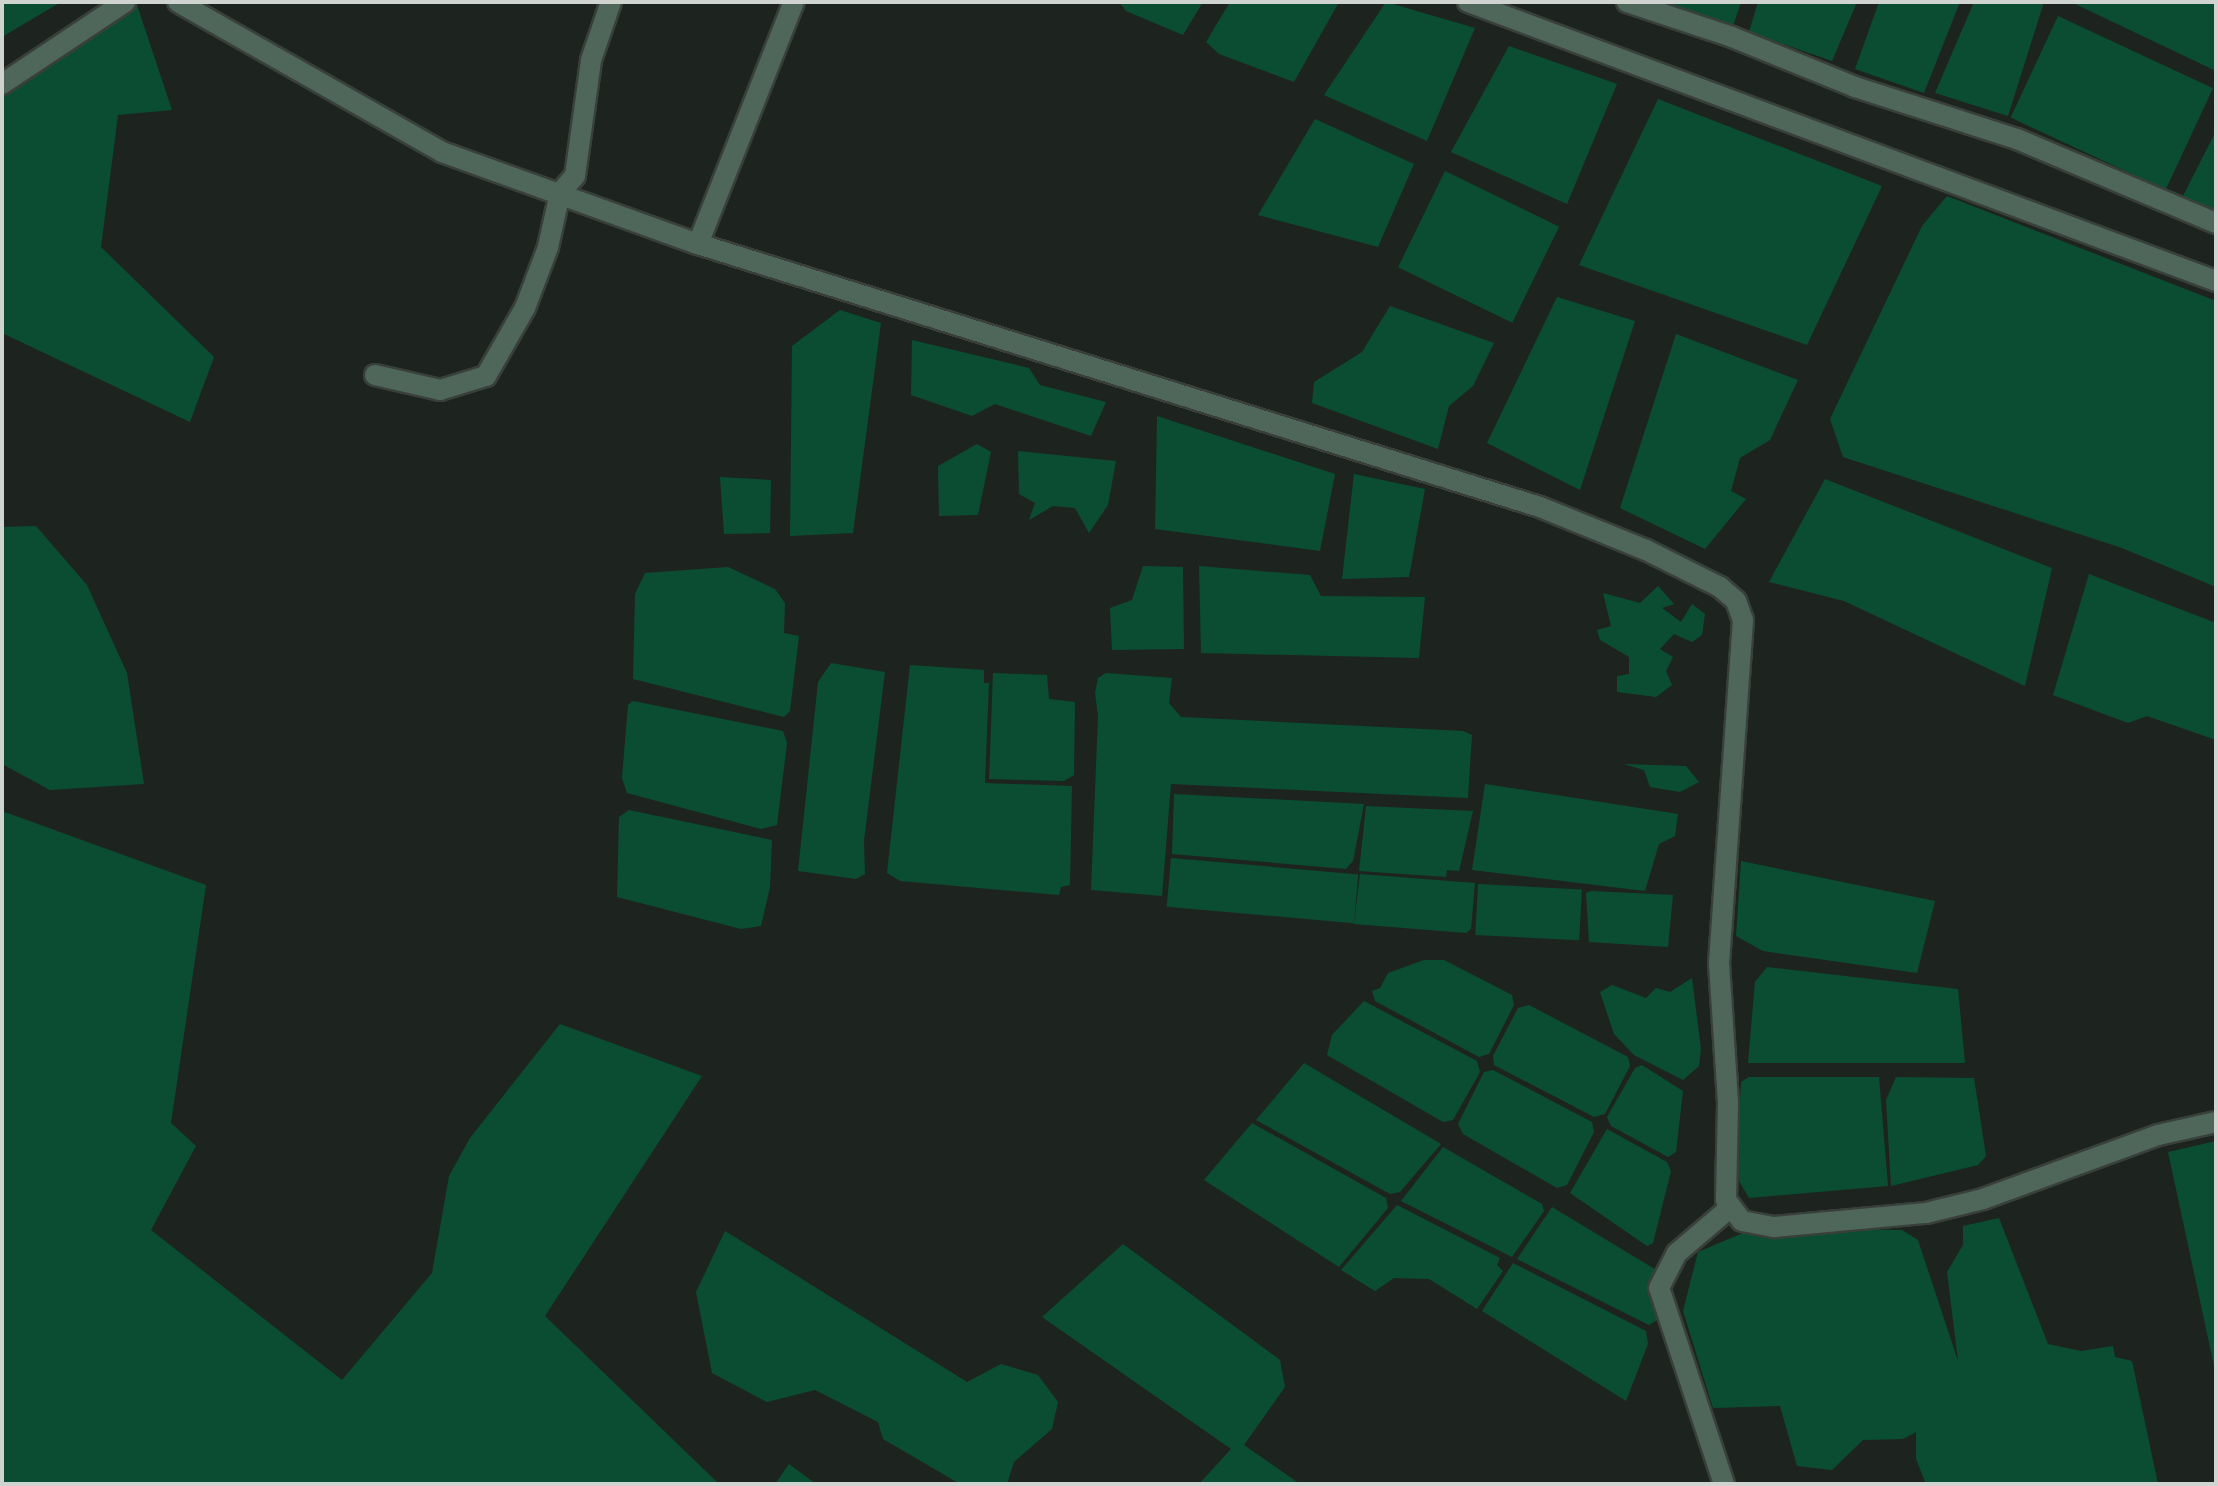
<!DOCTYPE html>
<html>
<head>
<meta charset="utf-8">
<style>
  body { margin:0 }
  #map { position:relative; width:2218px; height:1486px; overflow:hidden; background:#1d2420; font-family:Lato,sans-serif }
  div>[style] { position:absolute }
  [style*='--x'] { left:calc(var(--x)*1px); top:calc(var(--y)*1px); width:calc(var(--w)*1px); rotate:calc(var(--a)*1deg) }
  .water>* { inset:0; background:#0b4d33; transform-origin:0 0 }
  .roads { filter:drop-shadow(2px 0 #39403c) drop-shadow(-2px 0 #39403c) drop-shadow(0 2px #39403c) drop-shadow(0 -2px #39403c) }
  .minor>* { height:20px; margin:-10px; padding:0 10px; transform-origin:10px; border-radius:10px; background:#4f675a }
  span { translate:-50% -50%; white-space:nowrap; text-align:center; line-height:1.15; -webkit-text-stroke:8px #141b17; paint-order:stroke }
  .frame { position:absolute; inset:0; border:4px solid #cfd4d1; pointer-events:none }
</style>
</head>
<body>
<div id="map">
  <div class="water">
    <div style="clip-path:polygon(2px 2px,61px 2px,2px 37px)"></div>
    <div style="clip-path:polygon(123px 2px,136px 2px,172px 110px,118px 115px,101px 247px,214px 357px,190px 422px,2px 333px,2px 74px)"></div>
    <div style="clip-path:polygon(1119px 2px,1203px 2px,1183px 35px,1126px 11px)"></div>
    <div style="clip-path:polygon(1230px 2px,1339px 2px,1294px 82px,1219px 54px,1206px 42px)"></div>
    <div style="clip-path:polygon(1386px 2px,1475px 28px,1427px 141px,1324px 95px)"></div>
    <div style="clip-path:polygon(1674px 2px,1741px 2px,1733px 26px,1672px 9px)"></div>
    <div style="clip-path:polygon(1758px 2px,1857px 2px,1832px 61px,1749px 32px)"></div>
    <div style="clip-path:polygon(1879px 2px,1960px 2px,1924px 93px,1855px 69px)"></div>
    <div style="clip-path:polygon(1974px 2px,2044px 2px,2008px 116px,1935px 93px)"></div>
    <div style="clip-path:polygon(2071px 2px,2216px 2px,2216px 71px)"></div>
    <div style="left:2058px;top:16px;width:171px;height:112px;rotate:25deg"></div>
    <div style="clip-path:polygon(1509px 46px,1617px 84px,1567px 204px,1451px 152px)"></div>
    <div style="clip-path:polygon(1658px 99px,1882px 186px,1807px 345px,1579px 265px)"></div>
    <div style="clip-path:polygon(1315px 119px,1414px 164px,1378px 247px,1258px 215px)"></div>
    <div style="clip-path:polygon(2216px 131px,2216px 211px,2182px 198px)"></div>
    <div style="left:1445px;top:171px;width:127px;height:107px;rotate:26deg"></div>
    <div style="clip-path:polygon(1947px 196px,2216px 301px,2216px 587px,2122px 548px,1843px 457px,1830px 419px,1922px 226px)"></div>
    <div style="clip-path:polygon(1557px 297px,1635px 321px,1580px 490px,1487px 443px)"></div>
    <div style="clip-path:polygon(1390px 306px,1494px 343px,1473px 386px,1449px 406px,1438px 449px,1312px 403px,1314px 382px,1362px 352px)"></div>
    <div style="clip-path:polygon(840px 310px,881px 323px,853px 533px,790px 536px,792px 346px)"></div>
    <div style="clip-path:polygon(1676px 334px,1798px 380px,1770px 440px,1740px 458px,1731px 491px,1746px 499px,1705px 549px,1620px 508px)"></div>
    <div style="clip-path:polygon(912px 340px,1029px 368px,1040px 385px,1106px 402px,1091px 436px,995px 404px,972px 416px,911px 395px)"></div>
    <div style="clip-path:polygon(1157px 416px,1335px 474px,1320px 551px,1155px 529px)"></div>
    <div style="clip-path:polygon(977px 444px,991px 452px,978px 515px,939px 516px,938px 466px)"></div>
    <div style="clip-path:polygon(1018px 451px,1116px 461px,1108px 505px,1089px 533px,1075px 508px,1053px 506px,1029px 520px,1035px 503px,1019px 494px)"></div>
    <div style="clip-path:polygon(1354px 474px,1425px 489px,1409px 577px,1342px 579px)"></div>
    <div style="clip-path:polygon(720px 477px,771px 480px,770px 533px,724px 534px)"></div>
    <div style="clip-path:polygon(1825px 479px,2052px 568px,2025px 686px,1844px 601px,1769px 582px)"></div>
    <div style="clip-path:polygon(36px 526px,87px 585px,127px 673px,144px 784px,50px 790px,2px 764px,2px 527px)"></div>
    <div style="clip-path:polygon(1143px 566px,1183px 567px,1184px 649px,1112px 650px,1110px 608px,1132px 600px)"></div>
    <div style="clip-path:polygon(1199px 566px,1310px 575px,1321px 596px,1425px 597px,1419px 658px,1201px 653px)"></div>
    <div style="clip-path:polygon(728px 567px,775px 589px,785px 603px,784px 633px,799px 636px,790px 711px,784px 717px,633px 679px,635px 594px,645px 573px)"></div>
    <div style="clip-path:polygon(2089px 574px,2216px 623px,2216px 740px,2147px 716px,2128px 723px,2053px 695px)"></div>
    <div style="clip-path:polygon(1658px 586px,1674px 604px,1662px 608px,1681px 622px,1692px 604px,1705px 614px,1702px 635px,1692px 642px,1674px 634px,1660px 649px,1673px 657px,1666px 671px,1672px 685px,1656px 697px,1617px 692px,1617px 676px,1629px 674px,1629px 657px,1600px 640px,1597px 630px,1611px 626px,1603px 593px,1640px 603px)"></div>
    <div style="clip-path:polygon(831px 663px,885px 672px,864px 841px,865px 874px,856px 879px,798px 871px,818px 682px)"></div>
    <div style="clip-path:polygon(910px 665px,984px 670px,984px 683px,989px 683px,985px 783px,1072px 786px,1070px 885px,1061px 887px,1059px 895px,900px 881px,887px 873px)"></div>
    <div style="clip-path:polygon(993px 673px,1047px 675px,1049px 699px,1075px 702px,1074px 775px,1064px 781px,989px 779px)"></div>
    <div style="clip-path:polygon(1106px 673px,1172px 678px,1169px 703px,1181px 717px,1463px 731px,1472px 735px,1468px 798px,1171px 784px,1162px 896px,1091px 890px,1098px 716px,1095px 693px,1098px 678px)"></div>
    <div style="clip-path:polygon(633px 701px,783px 731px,787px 743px,777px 825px,761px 829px,627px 793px,622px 778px,628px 705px)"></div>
    <div style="clip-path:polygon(1624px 764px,1686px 766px,1699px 782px,1680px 792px,1650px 787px,1644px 770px)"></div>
    <div style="clip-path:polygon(1485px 784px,1678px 814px,1675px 836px,1659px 844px,1645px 891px,1472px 870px)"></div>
    <div style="clip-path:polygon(1174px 794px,1364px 804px,1353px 861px,1346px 869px,1172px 854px)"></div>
    <div style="clip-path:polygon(1366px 806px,1473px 811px,1459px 871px,1447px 870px,1446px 877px,1359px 871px)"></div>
    <div style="clip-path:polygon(629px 810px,772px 840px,770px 887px,761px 926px,741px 929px,617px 897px,619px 817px)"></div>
    <div style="clip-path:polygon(2px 811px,206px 885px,171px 1123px,196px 1146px,151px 1230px,342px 1380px,432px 1273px,449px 1176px,470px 1138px,560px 1024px,702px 1076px,545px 1316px,719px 1484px,2px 1484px)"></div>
    <div style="left:1171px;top:858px;width:188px;height:49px;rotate:5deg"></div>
    <div style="clip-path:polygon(1741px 861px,1935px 901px,1917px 973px,1763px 951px,1736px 936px)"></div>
    <div style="clip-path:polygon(1360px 874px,1475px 883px,1471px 929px,1466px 933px,1354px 924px)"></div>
    <div style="left:1478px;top:884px;width:104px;height:51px;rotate:3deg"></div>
    <div style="clip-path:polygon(1591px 891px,1673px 895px,1668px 947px,1589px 942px,1586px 893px)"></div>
    <div style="clip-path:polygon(1424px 960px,1444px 960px,1512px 995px,1514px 1005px,1489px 1054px,1479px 1057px,1375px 1001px,1372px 991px,1380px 988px,1388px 973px)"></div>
    <div style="clip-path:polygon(1767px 967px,1958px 989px,1965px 1063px,1748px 1063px,1755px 982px)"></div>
    <div style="clip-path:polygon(1692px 978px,1701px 1049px,1699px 1066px,1683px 1080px,1634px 1055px,1614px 1034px,1600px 992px,1612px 985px,1646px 998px,1656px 988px,1670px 992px)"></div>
    <div style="clip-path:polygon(1364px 1001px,1477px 1061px,1480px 1072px,1453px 1120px,1443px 1122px,1327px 1055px,1332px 1035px)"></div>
    <div style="clip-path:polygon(1529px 1005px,1628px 1057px,1630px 1066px,1605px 1114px,1594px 1117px,1494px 1065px,1493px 1056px,1518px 1008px)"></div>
    <div style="clip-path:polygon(1304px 1063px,1441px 1144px,1400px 1192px,1390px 1194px,1256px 1120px)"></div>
    <div style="clip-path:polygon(1642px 1065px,1683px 1091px,1676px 1152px,1668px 1157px,1611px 1126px,1607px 1117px,1635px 1068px)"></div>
    <div style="clip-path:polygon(1493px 1070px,1592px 1122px,1594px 1132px,1567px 1185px,1557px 1188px,1463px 1134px,1458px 1124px,1484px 1072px)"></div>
    <div style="clip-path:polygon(1749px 1077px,1879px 1077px,1888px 1186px,1749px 1198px,1739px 1181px,1737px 1162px,1741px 1082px)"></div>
    <div style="clip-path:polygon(1896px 1077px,1974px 1078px,1986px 1156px,1978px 1165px,1891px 1186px,1886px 1100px)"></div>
    <div style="clip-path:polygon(1252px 1123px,1386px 1198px,1388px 1208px,1339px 1267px,1204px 1180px)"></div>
    <div style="clip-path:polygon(1607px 1129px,1667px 1162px,1671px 1171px,1653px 1243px,1647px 1246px,1570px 1193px)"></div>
    <div style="clip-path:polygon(2216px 1141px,2216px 1375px,2168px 1152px)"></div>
    <div style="clip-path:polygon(1443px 1147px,1542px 1204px,1544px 1211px,1512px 1257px,1401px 1201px)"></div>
    <div style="clip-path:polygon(1397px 1205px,1500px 1258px,1497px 1265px,1503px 1271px,1477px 1309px,1429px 1279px,1394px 1278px,1375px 1291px,1341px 1270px)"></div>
    <div style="clip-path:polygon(1552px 1207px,1658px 1271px,1653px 1302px,1659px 1319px,1649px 1325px,1517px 1259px)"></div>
    <div style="clip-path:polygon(1999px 1218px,2048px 1344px,2081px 1351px,2113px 1346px,2115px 1357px,2132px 1361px,2158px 1484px,1926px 1484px,1916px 1459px,1916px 1432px,1903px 1439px,1863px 1440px,1832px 1470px,1797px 1466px,1780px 1406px,1713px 1408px,1683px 1311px,1698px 1252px,1757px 1227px,1902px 1230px,1918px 1240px,1958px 1361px,1947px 1272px,1963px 1245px,1963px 1226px)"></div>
    <div style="clip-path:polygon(725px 1231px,967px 1382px,1001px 1364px,1038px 1375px,1058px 1402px,1052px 1429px,1014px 1462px,1007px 1484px,960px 1484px,883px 1439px,878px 1422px,815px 1390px,767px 1402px,712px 1373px,696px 1292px)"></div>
    <div style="clip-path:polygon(1123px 1244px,1280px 1360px,1285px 1387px,1244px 1445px,1300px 1484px,1199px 1484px,1231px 1449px,1042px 1317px)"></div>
    <div style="clip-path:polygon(1513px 1263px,1646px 1331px,1648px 1344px,1626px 1401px,1482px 1311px)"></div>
    <div style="clip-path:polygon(789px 1464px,816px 1484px,775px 1484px)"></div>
  </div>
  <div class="roads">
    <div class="minor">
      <div style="--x:178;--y:2;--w:304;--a:29.6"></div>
      <div style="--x:442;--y:152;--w:272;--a:19.8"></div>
      <div style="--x:698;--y:244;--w:882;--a:17.35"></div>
      <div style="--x:1540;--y:507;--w:114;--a:22.1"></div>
      <div style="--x:1646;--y:550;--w:83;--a:26.6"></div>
      <div style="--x:1720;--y:587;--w:21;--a:41"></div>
      <div style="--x:1736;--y:601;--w:20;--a:70"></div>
      <div style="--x:1743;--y:620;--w:344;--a:94"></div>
      <div style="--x:1719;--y:963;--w:141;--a:86.3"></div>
      <div style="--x:1728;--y:1104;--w:96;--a:91.2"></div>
      <div style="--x:1726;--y:1200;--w:26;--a:53"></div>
      <div style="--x:1742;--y:1221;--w:33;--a:11"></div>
      <div style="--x:1774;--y:1227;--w:153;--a:-5.3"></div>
      <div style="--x:1926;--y:1213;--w:59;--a:-13.8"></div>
      <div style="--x:1983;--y:1199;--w:186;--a:-20.1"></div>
      <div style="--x:2158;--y:1135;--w:59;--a:-12.6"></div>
      <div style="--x:1468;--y:2;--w:798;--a:20.46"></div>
      <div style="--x:1627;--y:2;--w:111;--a:18.4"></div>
      <div style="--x:1732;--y:37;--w:133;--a:22.1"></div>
      <div style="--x:1855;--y:87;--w:170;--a:17.8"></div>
      <div style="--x:2017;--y:139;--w:216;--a:22.9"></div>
      <div style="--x:2;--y:84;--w:148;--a:-33.7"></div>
      <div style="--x:698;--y:244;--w:260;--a:-68.4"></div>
      <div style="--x:375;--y:375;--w:67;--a:13"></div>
      <div style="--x:440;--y:390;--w:48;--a:-16.9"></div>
      <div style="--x:486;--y:376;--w:78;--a:-60.2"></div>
      <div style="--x:525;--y:308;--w:65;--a:-69.3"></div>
      <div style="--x:548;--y:247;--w:55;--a:-77.5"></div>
      <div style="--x:560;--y:193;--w:23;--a:-49"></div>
      <div style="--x:575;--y:176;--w:117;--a:-82.1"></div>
      <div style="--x:591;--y:60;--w:61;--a:-71"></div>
      <div style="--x:1724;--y:1484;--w:206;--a:-108.3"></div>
      <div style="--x:1659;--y:1288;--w:39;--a:-63"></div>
      <div style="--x:1677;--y:1253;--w:71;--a:-40.4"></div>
    </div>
  </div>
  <div class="frame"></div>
</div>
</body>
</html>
